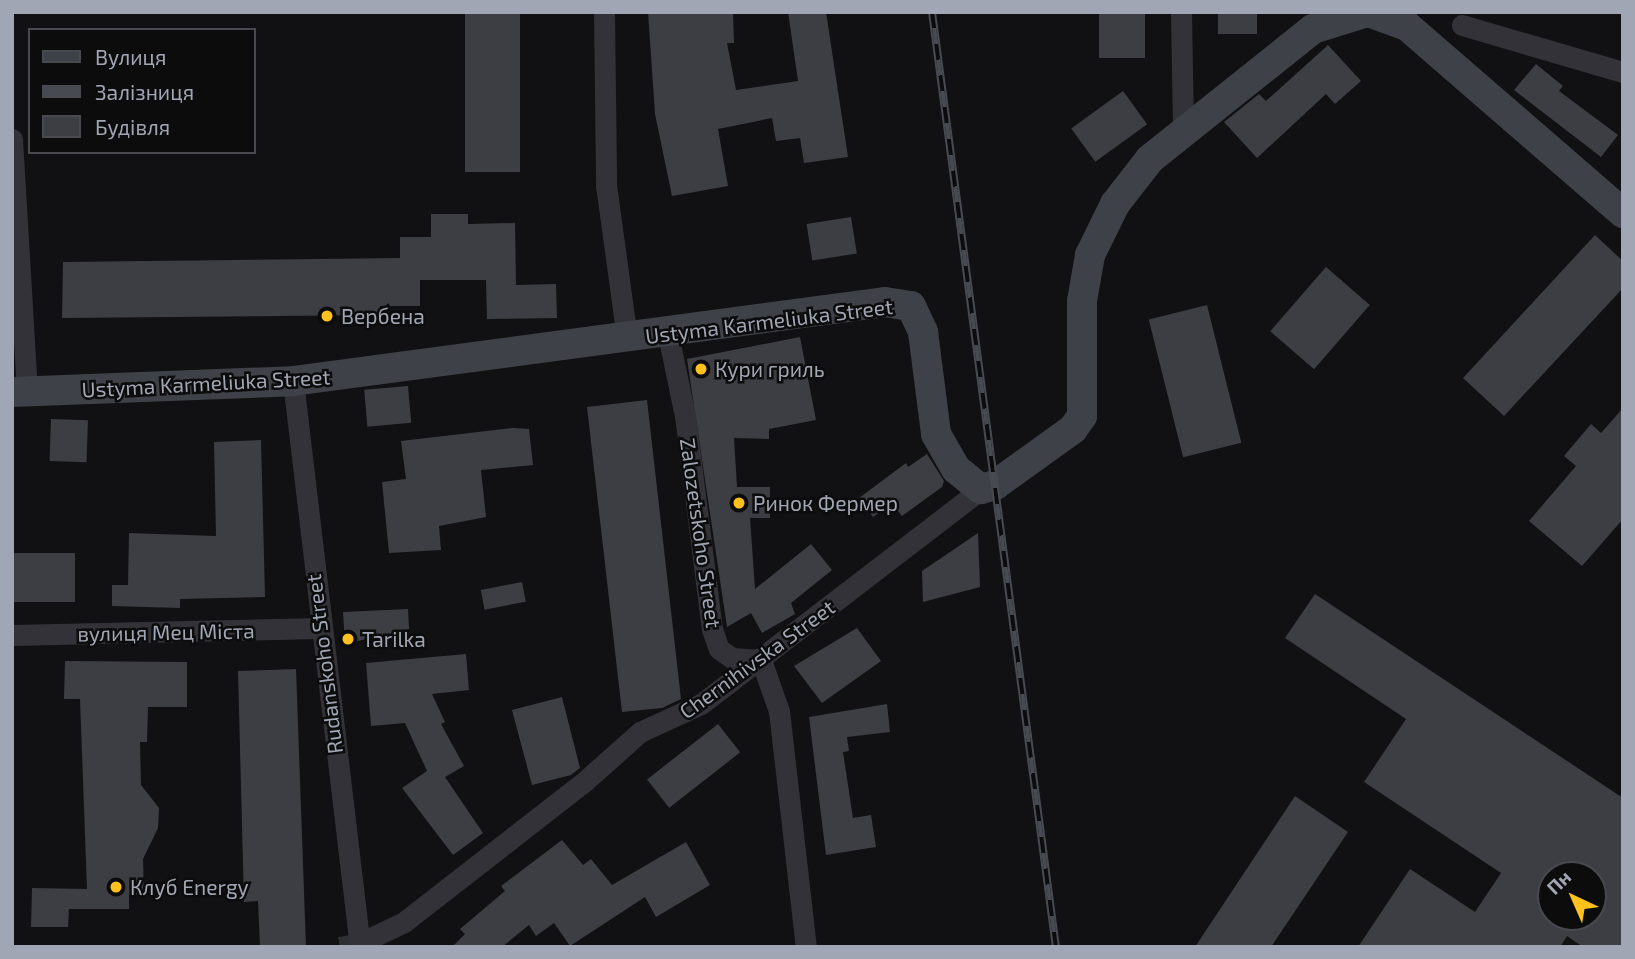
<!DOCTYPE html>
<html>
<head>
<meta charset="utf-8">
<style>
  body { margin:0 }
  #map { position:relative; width:1635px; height:959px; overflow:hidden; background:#111113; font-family:"Exo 2",sans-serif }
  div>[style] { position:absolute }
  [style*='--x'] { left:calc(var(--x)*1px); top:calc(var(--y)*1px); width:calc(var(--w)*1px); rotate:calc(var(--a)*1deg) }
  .building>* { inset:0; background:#3d3e43; transform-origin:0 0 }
  .street-tunnel>* { height:21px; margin-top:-10.5px; transform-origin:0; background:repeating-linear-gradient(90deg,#2e2f33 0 21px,transparent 0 31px) }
  .street>* { height:21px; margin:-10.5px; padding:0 10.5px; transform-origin:10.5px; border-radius:10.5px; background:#323238 }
  .secondary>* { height:30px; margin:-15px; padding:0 15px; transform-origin:15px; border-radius:15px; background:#3f4148 }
  .rail>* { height:8px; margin-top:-4px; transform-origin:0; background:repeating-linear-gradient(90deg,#0c0c0d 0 16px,#484a51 0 32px); box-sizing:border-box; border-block:2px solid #484a51 }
  .dots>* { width:19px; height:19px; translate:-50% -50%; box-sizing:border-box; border:4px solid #0c0c0d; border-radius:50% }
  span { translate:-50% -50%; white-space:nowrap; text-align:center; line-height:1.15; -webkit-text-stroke:5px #0c0c0d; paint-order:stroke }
  .poi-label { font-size:21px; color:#a1a6b4 }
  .left { translate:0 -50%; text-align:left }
  .street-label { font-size:21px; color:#a1a6b4 }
  .frame { position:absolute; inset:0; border:14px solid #a1a6b4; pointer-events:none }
  .legend { position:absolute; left:28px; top:28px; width:228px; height:126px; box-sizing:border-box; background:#0c0c0d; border:2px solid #484a50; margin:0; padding:9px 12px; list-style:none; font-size:21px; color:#a1a6b4 }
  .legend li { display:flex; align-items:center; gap:14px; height:35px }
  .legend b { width:35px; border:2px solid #484a50 }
  .north { position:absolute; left:1537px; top:861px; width:70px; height:70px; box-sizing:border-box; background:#0c0c0d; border:2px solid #484a50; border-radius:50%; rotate:316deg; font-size:19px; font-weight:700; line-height:28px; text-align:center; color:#a1a6b4 }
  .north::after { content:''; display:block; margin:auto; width:24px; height:32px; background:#ffc11d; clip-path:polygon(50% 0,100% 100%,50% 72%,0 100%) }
</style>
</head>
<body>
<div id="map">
  <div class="building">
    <div style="left:465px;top:12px;width:55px;height:160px"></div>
    <div style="clip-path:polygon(648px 12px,733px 12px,734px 43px,727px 43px,736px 90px,798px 81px,788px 12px,826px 12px,848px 157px,804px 163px,800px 138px,776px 141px,772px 118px,718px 129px,728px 186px,672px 196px,655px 114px)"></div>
    <div style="left:1099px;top:12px;width:46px;height:46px"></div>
    <div style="left:1218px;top:12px;width:39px;height:22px"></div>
    <div style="clip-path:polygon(1328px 45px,1361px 81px,1335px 104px,1326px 94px,1257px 158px,1224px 122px,1259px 94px,1266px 101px)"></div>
    <div style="clip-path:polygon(1536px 64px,1563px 86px,1559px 91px,1618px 135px,1601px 157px,1514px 90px)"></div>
    <div style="left:1123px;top:91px;width:41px;height:64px;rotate:54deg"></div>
    <div style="clip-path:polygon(431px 214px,468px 214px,468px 224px,515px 223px,516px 285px,556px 284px,557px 318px,487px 319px,486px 280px,420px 280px,420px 306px,380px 306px,380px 315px,62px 318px,63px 262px,400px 258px,400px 237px,431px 237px)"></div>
    <div style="left:851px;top:217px;width:37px;height:45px;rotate:81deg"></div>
    <div style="clip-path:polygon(1595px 235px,1623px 261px,1623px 288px,1504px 416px,1463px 378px)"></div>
    <div style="left:1326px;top:267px;width:58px;height:85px;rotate:41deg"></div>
    <div style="left:1207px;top:305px;width:142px;height:60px;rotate:76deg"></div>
    <div style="clip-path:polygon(800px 337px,816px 420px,769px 429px,769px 439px,734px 438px,737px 487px,770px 487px,770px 518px,750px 518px,755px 589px,811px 544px,832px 570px,791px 603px,795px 614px,762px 633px,751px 613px,727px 627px,687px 359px)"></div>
    <div style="left:408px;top:386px;width:37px;height:44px;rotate:85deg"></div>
    <div style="clip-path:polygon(647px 400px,681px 699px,662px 708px,622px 712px,587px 407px)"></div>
    <div style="clip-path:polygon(1623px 408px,1623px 519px,1582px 566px,1529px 521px,1576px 466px,1564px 456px,1591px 424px,1601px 433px)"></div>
    <div style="left:51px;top:419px;width:37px;height:42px;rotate:2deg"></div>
    <div style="clip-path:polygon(513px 428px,529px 429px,533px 465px,481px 470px,486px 517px,439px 526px,441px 550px,389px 553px,382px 482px,406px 479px,401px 441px)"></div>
    <div style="clip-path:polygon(261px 440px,265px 597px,180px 599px,180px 608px,112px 606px,112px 585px,128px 585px,129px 533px,216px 536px,214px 442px)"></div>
    <div style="clip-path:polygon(927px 454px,944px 481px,942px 487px,902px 516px,892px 503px,873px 517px,859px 498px,906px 463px,908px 467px)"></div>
    <div style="clip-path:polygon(978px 533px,980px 587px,923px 602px,922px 571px)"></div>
    <div style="left:12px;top:553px;width:63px;height:49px"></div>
    <div style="left:522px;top:582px;width:20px;height:42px;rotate:79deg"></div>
    <div style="clip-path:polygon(evenodd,1315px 594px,1623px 798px,1623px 947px,1583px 947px,1567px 936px,1560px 947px,1358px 947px,1410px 869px,1475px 912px,1501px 873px,1364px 782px,1406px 719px,1285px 638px,1315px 594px,1551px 875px,1593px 875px,1593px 917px,1551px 917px,1551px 875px)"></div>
    <div style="clip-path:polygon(408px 609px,409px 629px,345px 644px,343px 612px)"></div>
    <div style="clip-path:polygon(857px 628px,881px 661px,822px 703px,794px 666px)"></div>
    <div style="clip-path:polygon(466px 654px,469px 690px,432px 694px,445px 722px,441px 724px,464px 766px,445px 777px,483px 833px,453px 855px,402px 788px,427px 771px,405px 723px,371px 726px,366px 663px)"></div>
    <div style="clip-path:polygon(65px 661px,187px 662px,187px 707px,148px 707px,147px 742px,140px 742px,141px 785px,159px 808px,158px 828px,143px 859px,144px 894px,129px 895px,129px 909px,69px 909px,68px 927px,31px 927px,32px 888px,87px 889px,80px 699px,64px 699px)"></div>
    <div style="clip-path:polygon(296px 669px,306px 947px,260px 947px,258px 901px,244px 902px,238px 671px)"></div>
    <div style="clip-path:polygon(562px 697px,580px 768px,571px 775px,532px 785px,512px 710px)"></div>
    <div style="clip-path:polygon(887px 704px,890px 732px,847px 737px,849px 751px,843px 752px,853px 818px,871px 815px,876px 847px,826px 855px,809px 717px)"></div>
    <div style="left:718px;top:724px;width:36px;height:90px;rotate:52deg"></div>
    <div style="clip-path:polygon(1295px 796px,1348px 832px,1271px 947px,1195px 947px)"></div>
    <div style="clip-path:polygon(562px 840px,583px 865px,591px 859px,612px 885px,686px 842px,710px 885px,656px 917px,645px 897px,570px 946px,554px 923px,536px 936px,529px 925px,502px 947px,452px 947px,465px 934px,460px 929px,505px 891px,501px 886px)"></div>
  </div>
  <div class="street-tunnel">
    <div style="--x:340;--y:947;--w:20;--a:-11"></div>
  </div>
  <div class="street">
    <div style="--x:604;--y:12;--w:173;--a:89.3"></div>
    <div style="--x:606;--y:185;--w:155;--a:82.2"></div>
    <div style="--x:1181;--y:12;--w:118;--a:89"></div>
    <div style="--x:1462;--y:25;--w:168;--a:16.3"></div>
    <div style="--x:12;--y:139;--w:253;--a:86.6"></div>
    <div style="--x:668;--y:334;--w:84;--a:78.3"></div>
    <div style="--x:685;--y:416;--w:215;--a:82.8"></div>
    <div style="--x:712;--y:629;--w:21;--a:71"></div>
    <div style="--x:719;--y:649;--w:16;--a:35"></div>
    <div style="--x:732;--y:658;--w:29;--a:4"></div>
    <div style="--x:761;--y:660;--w:54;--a:70.6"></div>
    <div style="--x:779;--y:711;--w:238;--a:83.5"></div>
    <div style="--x:293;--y:381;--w:570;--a:83.25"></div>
    <div style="--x:12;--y:635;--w:308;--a:-1.3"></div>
    <div style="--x:360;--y:943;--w:49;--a:-25.5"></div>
    <div style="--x:404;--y:922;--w:229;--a:-37.9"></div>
    <div style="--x:585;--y:781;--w:74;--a:-41.7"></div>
    <div style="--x:640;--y:732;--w:67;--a:-24.7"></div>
    <div style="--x:701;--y:704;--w:353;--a:-37.5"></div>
  </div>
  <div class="secondary">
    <div style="--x:1368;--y:12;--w:41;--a:19.7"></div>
    <div style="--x:1407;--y:26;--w:286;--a:40.9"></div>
    <div style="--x:12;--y:392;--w:281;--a:-2.2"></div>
    <div style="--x:293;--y:381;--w:597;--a:-7.6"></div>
    <div style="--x:885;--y:302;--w:26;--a:9"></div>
    <div style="--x:911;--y:306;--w:29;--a:65"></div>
    <div style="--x:923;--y:332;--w:103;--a:82.7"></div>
    <div style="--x:936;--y:434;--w:40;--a:60.3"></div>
    <div style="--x:956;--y:469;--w:32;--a:39"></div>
    <div style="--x:981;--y:489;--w:15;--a:-16"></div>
    <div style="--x:995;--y:485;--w:96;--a:-35.7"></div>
    <div style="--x:1073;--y:429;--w:16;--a:-55"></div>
    <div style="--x:1082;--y:416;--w:115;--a:-90"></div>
    <div style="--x:1082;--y:301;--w:47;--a:-80.1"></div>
    <div style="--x:1090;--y:255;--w:57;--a:-63.9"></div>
    <div style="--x:1115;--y:204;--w:57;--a:-52.1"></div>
    <div style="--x:1150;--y:159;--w:208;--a:-38.6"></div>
    <div style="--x:1313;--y:29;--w:57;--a:-17.5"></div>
  </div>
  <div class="rail">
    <div style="--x:932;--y:12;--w:943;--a:82.45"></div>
  </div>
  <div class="dots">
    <div style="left:327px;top:316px;background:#ffc11d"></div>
    <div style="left:701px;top:369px;background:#ffc11d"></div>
    <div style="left:739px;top:503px;background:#ffc11d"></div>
    <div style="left:348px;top:639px;background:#ffc11d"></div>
    <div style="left:116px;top:887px;background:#ffc11d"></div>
  </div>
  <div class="poi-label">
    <span class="left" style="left:341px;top:316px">Вербена</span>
    <span class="left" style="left:715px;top:369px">Кури гриль</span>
    <span class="left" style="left:753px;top:503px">Ринок Фермер</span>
    <span class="left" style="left:362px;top:639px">Tarilka</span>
    <span class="left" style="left:130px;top:887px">Клуб Energy</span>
  </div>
  <div class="street-label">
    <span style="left:769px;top:321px;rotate:-7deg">Ustyma Karmeliuka Street</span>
    <span style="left:206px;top:383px;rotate:-3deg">Ustyma Karmeliuka Street</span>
    <span style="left:701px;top:533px;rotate:82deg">Zalozetskoho Street</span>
    <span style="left:166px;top:632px;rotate:-1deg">вулиця Мец Міста</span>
    <span style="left:757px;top:659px;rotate:-36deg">Chernihivska Street</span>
    <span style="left:324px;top:664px;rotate:-97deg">Rudanskoho Street</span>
  </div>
  <div class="frame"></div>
  <ul class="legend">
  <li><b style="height:9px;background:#3f4148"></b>Вулиця</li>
  <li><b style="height:9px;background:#484a51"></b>Залізниця</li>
  <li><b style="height:19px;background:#3d3e43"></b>Будівля</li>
  </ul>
  <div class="north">Пн</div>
</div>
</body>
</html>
